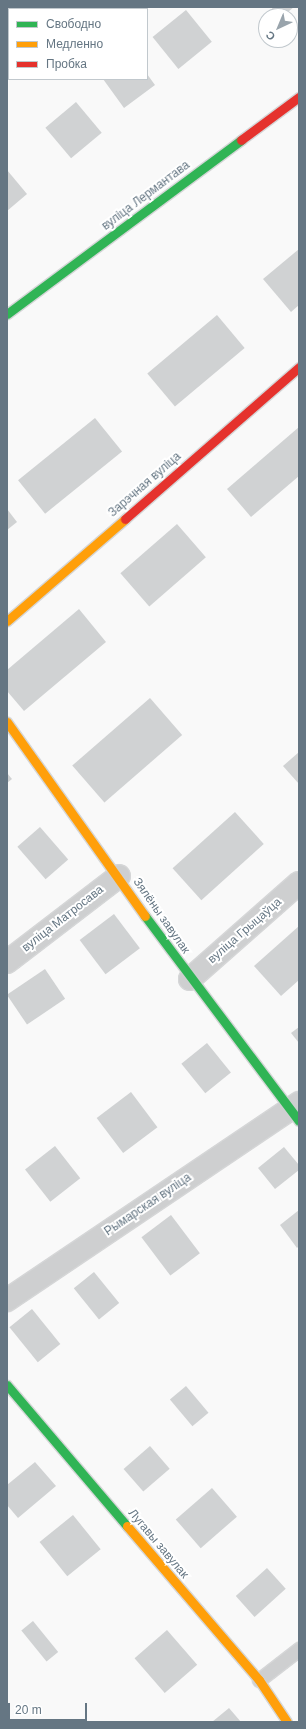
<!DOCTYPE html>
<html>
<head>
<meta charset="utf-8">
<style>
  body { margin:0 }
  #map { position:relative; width:306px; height:1729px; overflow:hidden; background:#f9f9f9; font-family:Helvetica,sans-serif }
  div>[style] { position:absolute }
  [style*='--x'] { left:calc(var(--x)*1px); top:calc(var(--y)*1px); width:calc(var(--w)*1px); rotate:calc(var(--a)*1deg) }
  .building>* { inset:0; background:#d0d2d3; transform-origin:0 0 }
  .roads { filter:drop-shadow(1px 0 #d5d6d7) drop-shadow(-1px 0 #d5d6d7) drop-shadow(0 1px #d5d6d7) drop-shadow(0 -1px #d5d6d7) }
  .lane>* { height:13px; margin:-6.5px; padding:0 6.5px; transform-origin:6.5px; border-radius:6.5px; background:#cecfd0 }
  .street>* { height:22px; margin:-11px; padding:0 11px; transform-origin:11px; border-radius:11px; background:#cecfd0 }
  .fast>* { height:9px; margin:-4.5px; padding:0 4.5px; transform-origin:4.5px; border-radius:4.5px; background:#30b455 }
  .slow>* { height:9px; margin:-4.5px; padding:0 4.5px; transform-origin:4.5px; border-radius:4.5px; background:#ff9f0a }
  .jam>* { height:9px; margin:-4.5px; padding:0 4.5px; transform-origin:4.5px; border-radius:4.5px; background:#e5322d }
  span { translate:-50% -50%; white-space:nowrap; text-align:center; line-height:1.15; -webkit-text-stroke:4px #fff; paint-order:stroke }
  .street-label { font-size:12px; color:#657683 }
  .frame { position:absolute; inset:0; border:8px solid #657683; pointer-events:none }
  .legend { position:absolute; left:8px; top:8px; width:140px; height:72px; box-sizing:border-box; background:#fff; border:1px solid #c1c8cd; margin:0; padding:5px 7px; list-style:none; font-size:12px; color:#657683 }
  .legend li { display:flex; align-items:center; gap:8px; height:20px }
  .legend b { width:20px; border:1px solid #c1c8cd }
  .north { position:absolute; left:258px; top:8px; width:40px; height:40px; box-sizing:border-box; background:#fff; border:1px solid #c1c8cd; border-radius:50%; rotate:224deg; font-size:11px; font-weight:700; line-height:16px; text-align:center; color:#657683 }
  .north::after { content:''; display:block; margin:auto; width:14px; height:18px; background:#99a4ac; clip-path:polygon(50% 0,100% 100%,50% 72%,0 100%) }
  .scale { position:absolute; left:8px; top:1703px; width:79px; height:18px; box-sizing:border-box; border:2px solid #657683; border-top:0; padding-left:5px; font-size:12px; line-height:14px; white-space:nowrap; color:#657683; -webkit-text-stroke:3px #fff; paint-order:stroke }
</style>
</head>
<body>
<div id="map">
  <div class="building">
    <div style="clip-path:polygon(7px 7px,39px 9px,9px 9px,9px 39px)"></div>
    <div style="clip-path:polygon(271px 7px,294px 7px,283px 16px,278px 16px)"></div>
    <div style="left:186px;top:10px;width:41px;height:43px;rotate:51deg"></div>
    <div style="clip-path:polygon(147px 74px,155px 85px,124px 108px,103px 79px,147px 79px)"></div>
    <div style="left:76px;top:102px;width:40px;height:40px;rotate:50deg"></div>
    <div style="clip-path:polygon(7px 170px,27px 194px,7px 211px)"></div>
    <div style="clip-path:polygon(299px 249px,299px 305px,291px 312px,263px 279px)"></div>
    <div style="left:217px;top:315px;width:43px;height:91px;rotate:50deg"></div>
    <div style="left:95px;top:418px;width:43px;height:99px;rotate:51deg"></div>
    <div style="clip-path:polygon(299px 427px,299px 476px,251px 517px,227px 489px)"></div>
    <div style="clip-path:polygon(7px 509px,17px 522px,7px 530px)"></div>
    <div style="left:177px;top:524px;width:44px;height:75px;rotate:49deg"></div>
    <div style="clip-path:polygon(79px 609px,106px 642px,24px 711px,7px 691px,7px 670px)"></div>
    <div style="left:150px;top:698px;width:49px;height:103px;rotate:49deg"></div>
    <div style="clip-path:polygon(299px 752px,299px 784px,283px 766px)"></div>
    <div style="clip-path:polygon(7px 773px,12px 779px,7px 783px)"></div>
    <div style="left:235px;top:812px;width:43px;height:84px;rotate:48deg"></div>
    <div style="left:40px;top:827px;width:43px;height:30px;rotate:49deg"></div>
    <div style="left:114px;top:914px;width:43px;height:43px;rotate:53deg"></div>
    <div style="clip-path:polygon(299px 926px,299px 980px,281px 996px,254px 966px)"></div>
    <div style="left:45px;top:969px;width:36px;height:46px;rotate:56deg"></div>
    <div style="clip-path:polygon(299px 1027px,299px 1043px,291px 1033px)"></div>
    <div style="left:207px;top:1043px;width:38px;height:33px;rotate:51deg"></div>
    <div style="left:131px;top:1092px;width:44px;height:43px;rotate:53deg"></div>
    <div style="left:55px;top:1146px;width:41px;height:38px;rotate:52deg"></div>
    <div style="clip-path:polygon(284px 1147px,299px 1165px,299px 1170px,275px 1189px,258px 1168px)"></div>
    <div style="clip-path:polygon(299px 1210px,299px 1246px,297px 1248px,280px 1225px)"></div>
    <div style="left:171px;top:1215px;width:48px;height:37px;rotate:53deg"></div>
    <div style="left:94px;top:1272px;width:40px;height:26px;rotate:51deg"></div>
    <div style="left:32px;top:1309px;width:45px;height:29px;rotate:51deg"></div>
    <div style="left:186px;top:1386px;width:35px;height:21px;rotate:50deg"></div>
    <div style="left:150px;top:1446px;width:30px;height:35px;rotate:49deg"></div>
    <div style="clip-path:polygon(35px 1462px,56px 1486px,18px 1518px,7px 1505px,7px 1485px)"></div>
    <div style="left:212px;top:1488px;width:38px;height:48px;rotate:49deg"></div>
    <div style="left:73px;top:1515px;width:44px;height:43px;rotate:51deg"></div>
    <div style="left:267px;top:1568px;width:28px;height:42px;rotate:48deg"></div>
    <div style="left:33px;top:1621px;width:40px;height:15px;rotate:51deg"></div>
    <div style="left:167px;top:1630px;width:46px;height:43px;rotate:49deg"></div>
    <div style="clip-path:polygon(229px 1708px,241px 1722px,212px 1722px)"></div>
  </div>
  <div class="roads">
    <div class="lane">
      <div style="--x:259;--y:1680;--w:51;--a:-37.8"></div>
    </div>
    <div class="street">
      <div style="--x:7;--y:962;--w:141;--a:-37.5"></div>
      <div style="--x:190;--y:979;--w:145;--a:-41.4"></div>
      <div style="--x:7;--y:1300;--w:352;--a:-34"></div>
    </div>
    <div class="fast">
      <div style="--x:7;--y:314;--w:292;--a:-36.6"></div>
      <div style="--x:145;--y:916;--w:256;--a:53.1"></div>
      <div style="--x:7;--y:1385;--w:185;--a:49.6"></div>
    </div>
    <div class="slow">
      <div style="--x:7;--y:621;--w:156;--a:-40.8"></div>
      <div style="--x:7;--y:722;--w:238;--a:54.6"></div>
      <div style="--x:127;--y:1526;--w:203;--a:49.4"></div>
      <div style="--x:259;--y:1680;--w:50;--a:56.3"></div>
    </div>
    <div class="jam">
      <div style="--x:241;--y:140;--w:72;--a:-36.6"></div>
      <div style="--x:125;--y:519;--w:231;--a:-41.1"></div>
    </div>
  </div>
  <div class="street-label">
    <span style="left:146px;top:196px;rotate:-37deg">вуліца Лермантава</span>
    <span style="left:145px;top:485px;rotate:-41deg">Зарэчная вуліца</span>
    <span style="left:161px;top:916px;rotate:55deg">Зялёны завулак</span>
    <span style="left:63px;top:919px;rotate:-38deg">вуліца Матросава</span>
    <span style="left:245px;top:931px;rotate:-41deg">вуліца Грыцаўца</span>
    <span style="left:148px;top:1205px;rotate:-34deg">Рымарская вуліца</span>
    <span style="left:158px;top:1544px;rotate:50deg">Лугавы завулак</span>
  </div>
  <div class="frame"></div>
  <ul class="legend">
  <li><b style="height:5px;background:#30b455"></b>Свободно</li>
  <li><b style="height:5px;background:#ff9f0a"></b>Медленно</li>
  <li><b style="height:5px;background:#e5322d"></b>Пробка</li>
  </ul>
  <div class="north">С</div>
  <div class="scale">20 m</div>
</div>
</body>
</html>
